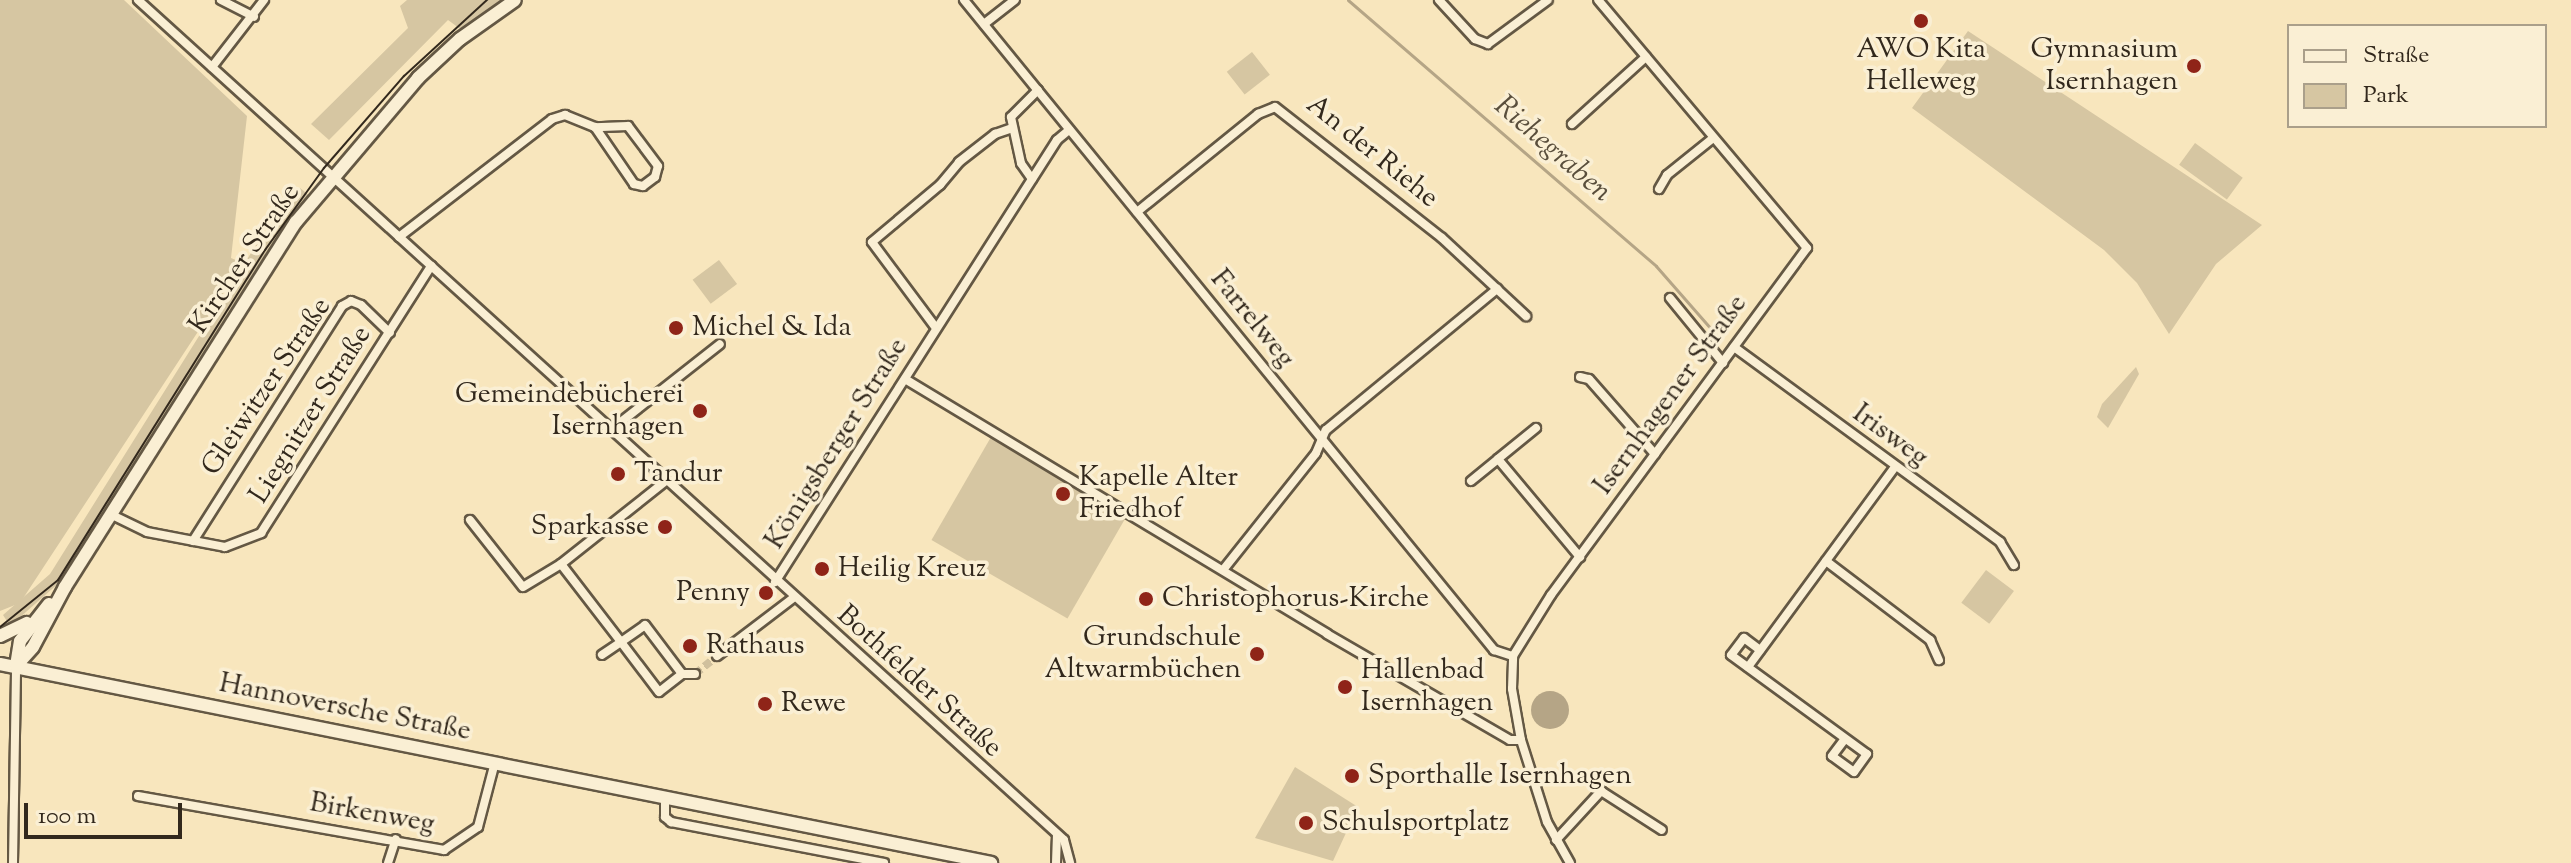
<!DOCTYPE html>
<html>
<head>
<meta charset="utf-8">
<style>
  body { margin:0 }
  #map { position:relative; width:2571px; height:863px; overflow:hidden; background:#f8e6bd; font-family:"Sorts Mill Goudy",serif }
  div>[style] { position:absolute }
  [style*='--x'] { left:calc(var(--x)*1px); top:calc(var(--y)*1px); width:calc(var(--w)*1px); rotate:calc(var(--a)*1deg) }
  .green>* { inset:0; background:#d6c6a2; transform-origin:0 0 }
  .water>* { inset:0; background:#b5a586 }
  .round { border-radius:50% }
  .stream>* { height:3px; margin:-1.5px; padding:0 1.5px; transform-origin:1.5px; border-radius:1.5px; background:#b5a586 }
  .minor-tunnel>* { height:8px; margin-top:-4px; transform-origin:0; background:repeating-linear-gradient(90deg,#d0c09d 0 8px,transparent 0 12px) }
  .roads { filter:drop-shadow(2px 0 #645844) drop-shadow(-2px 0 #645844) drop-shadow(0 2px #645844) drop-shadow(0 -2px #645844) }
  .minor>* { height:8px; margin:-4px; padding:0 4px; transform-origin:4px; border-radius:4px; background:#faefd4 }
  .secondary>* { height:12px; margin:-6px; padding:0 6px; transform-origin:6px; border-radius:6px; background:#faefd4 }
  .tram>* { height:2px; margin:-1px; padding:0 1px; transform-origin:1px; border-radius:1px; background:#32281c }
  .dots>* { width:22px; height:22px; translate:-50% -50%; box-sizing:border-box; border:4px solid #faefd4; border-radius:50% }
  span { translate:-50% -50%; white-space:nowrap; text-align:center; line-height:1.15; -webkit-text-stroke:7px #faefd4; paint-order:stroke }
  .poi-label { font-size:28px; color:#32281c }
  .right { translate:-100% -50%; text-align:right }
  .left { translate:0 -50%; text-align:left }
  .street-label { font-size:28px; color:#32281c }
  .water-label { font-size:30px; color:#594e3c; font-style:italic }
  .legend { position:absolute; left:2287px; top:24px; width:260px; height:104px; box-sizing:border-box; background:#faefd4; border:2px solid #aa9f8a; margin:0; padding:10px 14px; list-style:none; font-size:24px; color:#32281c }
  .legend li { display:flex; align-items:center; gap:16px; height:40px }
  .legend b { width:40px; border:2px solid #aa9f8a }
  .scale { position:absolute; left:24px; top:803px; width:158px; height:36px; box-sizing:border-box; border:4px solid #32281c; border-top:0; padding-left:10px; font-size:24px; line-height:28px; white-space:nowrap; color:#32281c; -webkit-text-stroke:6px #faefd4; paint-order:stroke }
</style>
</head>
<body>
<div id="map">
  <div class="green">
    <div style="clip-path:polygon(0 0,124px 0,247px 116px,231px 258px,243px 263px,20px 603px,0 611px)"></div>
    <div style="clip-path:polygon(407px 0,505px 0,463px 31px,448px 20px,329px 140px,311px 124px,408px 28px,400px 6px)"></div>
    <div style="clip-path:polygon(1968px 31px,2262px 225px,2216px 264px,2169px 334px,2137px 283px,2104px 250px,1912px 108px)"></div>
    <div style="left:1252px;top:52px;width:29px;height:32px;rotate:52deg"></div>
    <div style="left:2195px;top:143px;width:59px;height:27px;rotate:36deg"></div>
    <div style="clip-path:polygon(300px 188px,310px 196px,269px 249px,60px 582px,10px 626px,3px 615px,50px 574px,256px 245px)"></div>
    <div style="left:719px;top:260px;width:30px;height:33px;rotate:53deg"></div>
    <div style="clip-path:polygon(2136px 367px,2139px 374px,2108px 428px,2097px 417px,2102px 404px)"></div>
    <div style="left:991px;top:437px;width:157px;height:119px;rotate:30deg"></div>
    <div style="left:1986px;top:570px;width:35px;height:41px;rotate:37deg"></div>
    <div style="clip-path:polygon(1295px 767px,1358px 807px,1333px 861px,1255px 838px)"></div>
  </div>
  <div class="water">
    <div class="round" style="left:1531px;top:691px;width:38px;height:38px"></div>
  </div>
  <div class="stream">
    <div style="--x:1348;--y:0;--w:407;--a:40.8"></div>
    <div style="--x:1656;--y:266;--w:97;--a:48.8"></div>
  </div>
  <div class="minor-tunnel">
    <div style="--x:695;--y:674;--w:28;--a:-39"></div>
  </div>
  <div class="roads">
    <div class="minor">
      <div style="--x:138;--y:0;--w:1250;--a:42.21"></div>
      <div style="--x:1064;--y:840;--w:24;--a:75"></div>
      <div style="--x:221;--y:0;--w:37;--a:27"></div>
      <div style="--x:964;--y:0;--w:839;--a:50.81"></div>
      <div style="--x:1494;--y:650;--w:20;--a:18"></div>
      <div style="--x:1439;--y:0;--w:53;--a:47.3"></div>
      <div style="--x:1475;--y:39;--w:14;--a:21"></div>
      <div style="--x:1488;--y:44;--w:74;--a:-36.3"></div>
      <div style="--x:984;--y:24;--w:39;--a:-38"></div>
      <div style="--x:212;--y:67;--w:85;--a:-52.2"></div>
      <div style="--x:1572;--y:124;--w:100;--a:-42.2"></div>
      <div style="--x:1032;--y:179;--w:19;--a:-125"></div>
      <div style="--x:1021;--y:163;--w:47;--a:-102.3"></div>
      <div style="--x:1011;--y:117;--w:38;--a:-45"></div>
      <div style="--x:1659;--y:189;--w:16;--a:-60"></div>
      <div style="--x:1667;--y:175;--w:59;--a:-38.8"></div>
      <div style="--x:1137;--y:212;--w:156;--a:-39"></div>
      <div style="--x:1258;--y:114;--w:18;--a:-22"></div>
      <div style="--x:1275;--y:107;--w:212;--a:38.1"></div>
      <div style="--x:1442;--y:238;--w:115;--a:42.9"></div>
      <div style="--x:399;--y:237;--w:193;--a:-37.6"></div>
      <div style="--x:552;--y:119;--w:14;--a:-17"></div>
      <div style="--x:565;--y:115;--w:32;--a:22"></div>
      <div style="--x:595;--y:127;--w:69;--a:55.6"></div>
      <div style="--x:634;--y:184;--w:9;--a:13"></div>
      <div style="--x:643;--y:186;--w:15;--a:-37"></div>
      <div style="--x:655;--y:177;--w:11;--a:-75"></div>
      <div style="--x:658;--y:166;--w:50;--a:-126.9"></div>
      <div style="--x:628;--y:126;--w:33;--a:178"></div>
      <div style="--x:1670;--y:298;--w:84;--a:50.8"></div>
      <div style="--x:936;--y:328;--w:107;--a:-126.7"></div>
      <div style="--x:872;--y:242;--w:89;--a:-40"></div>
      <div style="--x:940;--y:185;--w:30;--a:-50"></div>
      <div style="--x:959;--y:162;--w:46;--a:-37.9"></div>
      <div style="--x:995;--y:134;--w:18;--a:-19"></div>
      <div style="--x:1734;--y:347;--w:330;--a:36.2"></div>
      <div style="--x:2000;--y:542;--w:27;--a:59"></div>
      <div style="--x:1580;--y:377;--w:9;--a:13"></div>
      <div style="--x:1589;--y:379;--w:100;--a:48.7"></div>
      <div style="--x:905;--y:379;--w:493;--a:31.1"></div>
      <div style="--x:1327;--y:634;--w:211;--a:30.1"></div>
      <div style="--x:1510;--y:740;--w:11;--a:0"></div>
      <div style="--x:1536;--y:428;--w:49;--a:140.8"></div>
      <div style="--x:1498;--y:459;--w:128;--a:50.1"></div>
      <div style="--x:612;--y:429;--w:137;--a:-38.2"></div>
      <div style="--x:1471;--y:481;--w:35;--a:-39"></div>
      <div style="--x:110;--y:514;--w:41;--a:25.9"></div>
      <div style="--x:147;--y:532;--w:79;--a:10.9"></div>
      <div style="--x:225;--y:547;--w:39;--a:-21"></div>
      <div style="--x:261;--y:533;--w:317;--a:-57.5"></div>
      <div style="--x:470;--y:520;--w:85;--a:51.7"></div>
      <div style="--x:523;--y:587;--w:44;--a:-31.2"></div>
      <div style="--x:561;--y:564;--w:135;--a:-38.4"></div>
      <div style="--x:193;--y:541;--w:278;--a:-57.6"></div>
      <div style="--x:342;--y:306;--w:10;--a:-29"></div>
      <div style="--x:351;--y:301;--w:11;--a:22"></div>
      <div style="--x:361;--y:305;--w:40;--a:44"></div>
      <div style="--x:1826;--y:561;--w:131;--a:37.2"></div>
      <div style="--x:1930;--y:640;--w:22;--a:66"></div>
      <div style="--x:561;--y:564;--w:98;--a:52.4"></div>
      <div style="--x:621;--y:642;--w:23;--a:146"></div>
      <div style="--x:1223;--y:570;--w:149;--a:-51.5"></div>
      <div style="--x:1316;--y:453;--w:25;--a:-67"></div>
      <div style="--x:1326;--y:430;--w:222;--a:-39.5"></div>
      <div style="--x:775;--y:582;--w:524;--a:-57.46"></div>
      <div style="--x:1057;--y:140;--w:16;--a:-40"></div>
      <div style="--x:645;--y:625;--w:61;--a:52.9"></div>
      <div style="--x:682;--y:674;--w:29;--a:142"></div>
      <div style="--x:659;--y:692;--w:63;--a:-127.2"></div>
      <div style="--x:621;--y:642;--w:29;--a:-35"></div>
      <div style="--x:1760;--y:650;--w:20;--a:-143"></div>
      <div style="--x:1744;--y:638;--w:21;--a:127"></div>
      <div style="--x:1731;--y:655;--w:168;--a:36.1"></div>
      <div style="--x:1867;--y:754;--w:22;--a:126"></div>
      <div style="--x:1854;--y:772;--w:27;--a:-144"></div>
      <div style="--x:1832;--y:756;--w:21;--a:-53"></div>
      <div style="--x:717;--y:656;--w:96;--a:-37.3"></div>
      <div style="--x:1748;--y:667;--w:248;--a:-53.7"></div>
      <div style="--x:682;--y:674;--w:13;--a:0"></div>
      <div style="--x:138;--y:796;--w:311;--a:10"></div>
      <div style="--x:444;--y:850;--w:41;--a:-34.1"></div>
      <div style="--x:478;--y:827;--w:67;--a:-75.3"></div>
      <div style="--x:665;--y:796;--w:21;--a:90"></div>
      <div style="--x:665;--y:817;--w:8;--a:40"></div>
      <div style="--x:671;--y:822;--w:217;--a:10.9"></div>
      <div style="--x:1556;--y:840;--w:67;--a:-47.4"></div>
      <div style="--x:1601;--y:791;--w:72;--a:32.6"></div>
      <div style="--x:13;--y:863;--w:197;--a:-89.1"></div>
      <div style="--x:388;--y:863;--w:25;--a:-72"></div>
      <div style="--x:1056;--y:863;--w:28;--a:-88"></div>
      <div style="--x:1570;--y:863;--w:47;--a:-119.3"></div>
      <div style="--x:1547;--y:822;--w:86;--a:-107.6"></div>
      <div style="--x:1521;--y:740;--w:52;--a:-100"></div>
      <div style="--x:1512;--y:689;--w:33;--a:-88"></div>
      <div style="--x:1513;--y:656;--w:72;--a:-58.1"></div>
      <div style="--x:1551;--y:595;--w:431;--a:-53.6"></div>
      <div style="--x:1807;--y:248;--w:324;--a:-130.1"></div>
    </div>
    <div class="secondary">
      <div style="--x:0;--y:636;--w:30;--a:-26"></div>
      <div style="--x:0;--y:664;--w:1011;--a:11.35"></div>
      <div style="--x:16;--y:666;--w:25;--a:-48"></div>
      <div style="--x:33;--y:647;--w:68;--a:-61.9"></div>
      <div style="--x:65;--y:587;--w:432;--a:-57.7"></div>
      <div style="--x:296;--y:222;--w:189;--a:-49.7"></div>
      <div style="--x:418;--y:78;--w:57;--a:-42.9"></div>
      <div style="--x:460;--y:39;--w:67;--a:-35.3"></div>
      <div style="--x:16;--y:666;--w:25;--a:-81"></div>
      <div style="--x:20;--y:641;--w:47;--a:-51.9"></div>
    </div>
  </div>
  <div class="tram">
    <div style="--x:0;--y:627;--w:75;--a:-39"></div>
    <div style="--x:58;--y:580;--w:390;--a:-57.9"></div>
    <div style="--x:265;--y:250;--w:101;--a:-54.3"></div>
    <div style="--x:324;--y:168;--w:122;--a:-49"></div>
    <div style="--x:404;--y:76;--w:113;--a:-42.5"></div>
  </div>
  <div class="dots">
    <div style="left:1921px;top:21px;background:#8f2418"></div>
    <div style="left:2194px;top:66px;background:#8f2418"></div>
    <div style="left:676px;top:328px;background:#8f2418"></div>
    <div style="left:700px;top:411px;background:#8f2418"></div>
    <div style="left:618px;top:474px;background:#8f2418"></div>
    <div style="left:1063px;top:494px;background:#8f2418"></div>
    <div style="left:665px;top:527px;background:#8f2418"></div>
    <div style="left:822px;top:569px;background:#8f2418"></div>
    <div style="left:766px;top:593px;background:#8f2418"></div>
    <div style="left:1146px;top:599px;background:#8f2418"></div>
    <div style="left:690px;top:646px;background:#8f2418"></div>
    <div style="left:1257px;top:654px;background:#8f2418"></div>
    <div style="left:1345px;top:687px;background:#8f2418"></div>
    <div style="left:765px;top:704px;background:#8f2418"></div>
    <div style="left:1352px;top:776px;background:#8f2418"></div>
    <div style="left:1306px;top:823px;background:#8f2418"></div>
  </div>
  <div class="poi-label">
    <span style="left:1921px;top:66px">AWO Kita<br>Helleweg</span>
    <span class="right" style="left:2178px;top:66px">Gymnasium<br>Isernhagen</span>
    <span class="left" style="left:692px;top:328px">Michel &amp; Ida</span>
    <span class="right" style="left:684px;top:411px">Gemeindebücherei<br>Isernhagen</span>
    <span class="left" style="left:634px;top:474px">Tandur</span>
    <span class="left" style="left:1079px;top:494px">Kapelle Alter<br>Friedhof</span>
    <span class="right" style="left:649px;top:527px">Sparkasse</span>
    <span class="left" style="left:838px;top:569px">Heilig Kreuz</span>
    <span class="right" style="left:750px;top:593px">Penny</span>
    <span class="left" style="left:1162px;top:599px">Christophorus-Kirche</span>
    <span class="right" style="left:1241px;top:654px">Grundschule<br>Altwarmbüchen</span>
    <span class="left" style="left:706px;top:646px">Rathaus</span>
    <span class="left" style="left:1361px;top:687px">Hallenbad<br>Isernhagen</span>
    <span class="left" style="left:781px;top:704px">Rewe</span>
    <span class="left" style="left:1368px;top:776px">Sporthalle Isernhagen</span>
    <span class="left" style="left:1322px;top:823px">Schulsportplatz</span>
  </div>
  <div class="street-label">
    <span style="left:1372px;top:152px;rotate:39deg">An der Riehe</span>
    <span style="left:245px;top:259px;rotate:-56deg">Kircher Straße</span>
    <span style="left:1252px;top:319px;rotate:51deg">Farrelweg</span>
    <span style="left:267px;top:387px;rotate:-56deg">Gleiwitzer Straße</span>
    <span style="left:1671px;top:395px;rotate:-54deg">Isernhagener Straße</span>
    <span style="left:311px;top:415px;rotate:-58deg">Liegnitzer Straße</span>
    <span style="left:1890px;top:436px;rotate:36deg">Irisweg</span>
    <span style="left:837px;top:444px;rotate:-58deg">Königsberger Straße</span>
    <span style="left:919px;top:682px;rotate:42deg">Bothfelder Straße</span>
    <span style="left:345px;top:708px;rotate:11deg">Hannoversche Straße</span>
    <span style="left:372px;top:814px;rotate:10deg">Birkenweg</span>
  </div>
  <div class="water-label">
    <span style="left:1552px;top:150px;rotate:41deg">Riehegraben</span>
  </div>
  <ul class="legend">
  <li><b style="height:10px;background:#faefd4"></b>Straße</li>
  <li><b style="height:22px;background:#d6c6a2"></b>Park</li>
  </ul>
  <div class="scale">100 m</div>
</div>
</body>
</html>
